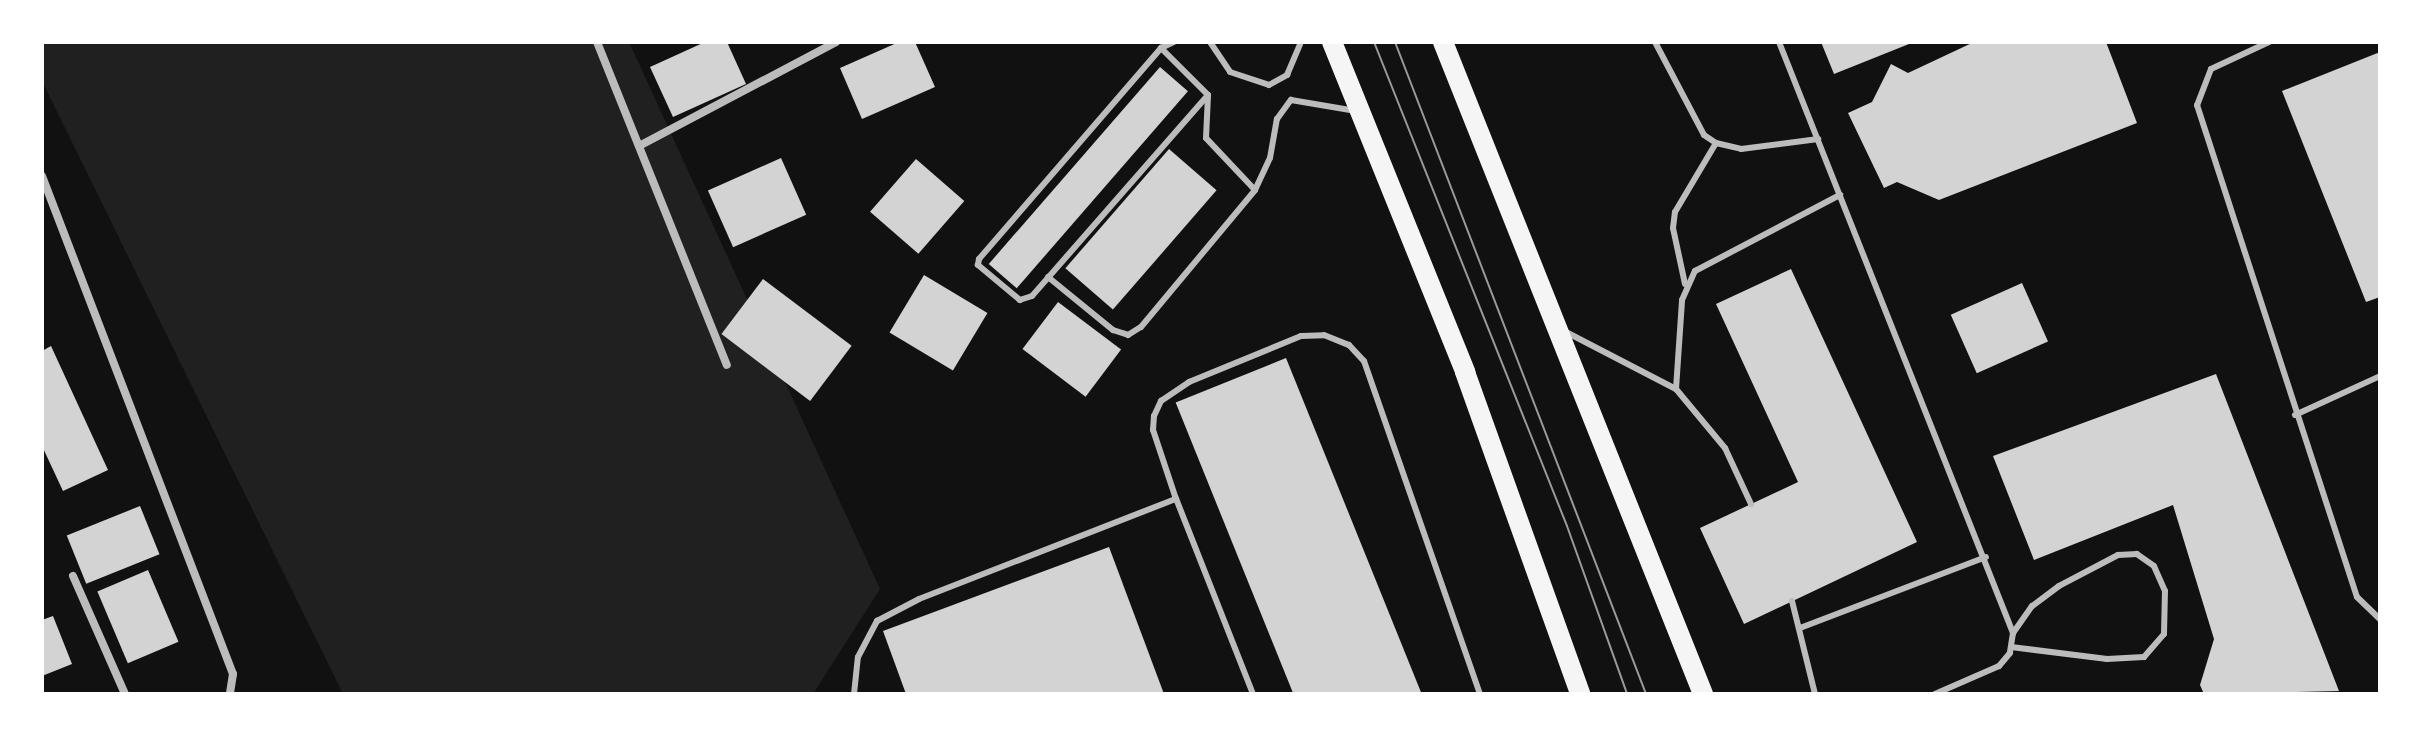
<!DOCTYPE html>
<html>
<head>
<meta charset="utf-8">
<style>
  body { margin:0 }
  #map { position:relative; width:2422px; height:736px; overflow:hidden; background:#111; font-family:"Space Grotesk",sans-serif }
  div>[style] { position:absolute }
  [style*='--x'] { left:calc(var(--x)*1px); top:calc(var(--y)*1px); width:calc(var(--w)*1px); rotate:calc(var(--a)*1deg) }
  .green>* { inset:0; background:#202020 }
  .building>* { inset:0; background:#d3d3d3; transform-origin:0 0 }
  .service>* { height:6px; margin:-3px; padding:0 3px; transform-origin:3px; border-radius:3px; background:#bcbcbc }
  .minor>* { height:8px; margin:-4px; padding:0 4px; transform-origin:4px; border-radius:4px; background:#bcbcbc }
  .primary>* { height:20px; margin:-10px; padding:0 10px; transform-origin:10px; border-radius:10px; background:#f5f5f5 }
  .tram>* { height:2px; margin:-1px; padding:0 1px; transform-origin:1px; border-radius:1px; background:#9a9a9a }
  span { translate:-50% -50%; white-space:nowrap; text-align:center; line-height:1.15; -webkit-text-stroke:8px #fff; paint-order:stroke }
  .frame { position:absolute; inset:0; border:44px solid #fff; pointer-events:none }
</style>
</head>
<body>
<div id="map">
  <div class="green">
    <div style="clip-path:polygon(42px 42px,629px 42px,880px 589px,813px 694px,343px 694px,42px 81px)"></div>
  </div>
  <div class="building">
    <div style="clip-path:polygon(705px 42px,727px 42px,746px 84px,673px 117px,650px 67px)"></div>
    <div style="clip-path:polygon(899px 42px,915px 42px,935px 87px,862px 119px,840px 68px)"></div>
    <div style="clip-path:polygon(1821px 42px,1914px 42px,1834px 74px)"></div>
    <div style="clip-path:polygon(1974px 42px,2106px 42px,2137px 123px,1939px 200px,1897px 182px,1884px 188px,1848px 113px,1872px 102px,1891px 64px,1908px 73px)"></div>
    <div style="clip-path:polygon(2380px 52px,2380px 297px,2366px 302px,2282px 91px)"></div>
    <div style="left:1160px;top:67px;width:37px;height:261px;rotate:41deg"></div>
    <div style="left:1169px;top:149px;width:63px;height:158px;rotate:41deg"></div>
    <div style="left:781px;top:158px;width:62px;height:80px;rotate:66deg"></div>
    <div style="left:916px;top:159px;width:64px;height:70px;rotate:41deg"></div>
    <div style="clip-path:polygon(1791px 269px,1917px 542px,1744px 624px,1700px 528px,1798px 482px,1716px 304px)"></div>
    <div style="left:924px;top:275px;width:74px;height:67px;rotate:31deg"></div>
    <div style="left:763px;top:279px;width:111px;height:69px;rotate:37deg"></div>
    <div style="left:2022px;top:283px;width:64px;height:78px;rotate:66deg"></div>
    <div style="left:1058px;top:302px;width:79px;height:59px;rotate:37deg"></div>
    <div style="clip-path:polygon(51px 346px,108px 470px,63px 491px,42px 446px,42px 351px)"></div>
    <div style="left:1286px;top:358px;width:362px;height:119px;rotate:68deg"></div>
    <div style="clip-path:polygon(2216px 374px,2339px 691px,2204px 694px,2200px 685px,2214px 639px,2173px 505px,2034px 560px,1993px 456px)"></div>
    <div style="left:140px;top:506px;width:52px;height:79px;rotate:68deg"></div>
    <div style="clip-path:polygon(1109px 547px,1164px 694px,906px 694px,883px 631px)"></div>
    <div style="left:148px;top:570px;width:78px;height:55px;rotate:67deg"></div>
    <div style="clip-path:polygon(53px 616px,72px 664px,42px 676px,42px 620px)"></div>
  </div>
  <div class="service">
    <div style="--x:1210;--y:42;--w:36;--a:56"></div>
    <div style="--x:1230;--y:72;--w:41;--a:18.4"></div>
    <div style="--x:1269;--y:85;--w:21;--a:-29"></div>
    <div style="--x:1287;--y:75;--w:36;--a:-67"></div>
    <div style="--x:1655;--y:42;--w:105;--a:62.2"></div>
    <div style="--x:1704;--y:135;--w:14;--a:34"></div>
    <div style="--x:1716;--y:143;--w:26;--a:13"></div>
    <div style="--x:1741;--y:149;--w:78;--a:-7.4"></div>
    <div style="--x:1779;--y:42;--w:636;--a:68.4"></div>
    <div style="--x:2013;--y:633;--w:20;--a:99"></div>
    <div style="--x:2010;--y:653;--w:17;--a:130"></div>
    <div style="--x:1999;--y:666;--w:70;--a:156.4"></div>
    <div style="--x:2269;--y:42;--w:64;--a:155"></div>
    <div style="--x:2211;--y:69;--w:39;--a:111"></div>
    <div style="--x:2197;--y:105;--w:517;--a:71.99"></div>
    <div style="--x:2357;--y:597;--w:32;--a:44"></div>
    <div style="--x:1161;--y:48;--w:66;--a:45"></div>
    <div style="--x:1208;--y:95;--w:267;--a:131.2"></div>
    <div style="--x:1032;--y:296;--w:13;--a:162"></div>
    <div style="--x:1020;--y:300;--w:55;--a:-140.2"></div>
    <div style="--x:978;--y:265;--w:6;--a:-81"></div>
    <div style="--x:979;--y:259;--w:279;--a:-49.2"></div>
    <div style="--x:1161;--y:48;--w:14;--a:-25"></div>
    <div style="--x:1255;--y:190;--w:35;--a:-65"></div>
    <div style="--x:1270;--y:158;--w:40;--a:-80"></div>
    <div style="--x:1277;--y:119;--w:24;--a:-54"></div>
    <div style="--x:1291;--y:100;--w:66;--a:9.6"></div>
    <div style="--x:1048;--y:277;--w:84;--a:39.2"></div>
    <div style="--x:1113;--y:330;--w:16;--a:18"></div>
    <div style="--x:1128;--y:335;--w:15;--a:-32"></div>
    <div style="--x:1141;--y:327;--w:178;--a:-50.2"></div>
    <div style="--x:1255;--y:190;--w:71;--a:-133.3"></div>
    <div style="--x:1206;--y:138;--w:43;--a:-87.3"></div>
    <div style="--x:1685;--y:284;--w:57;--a:-102.1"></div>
    <div style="--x:1673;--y:228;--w:16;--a:-83"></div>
    <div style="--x:1675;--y:212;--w:80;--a:-59.3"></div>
    <div style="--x:1564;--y:331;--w:126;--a:27.4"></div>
    <div style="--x:1676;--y:389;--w:77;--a:50.3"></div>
    <div style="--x:1725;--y:448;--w:62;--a:65.1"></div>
    <div style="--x:1676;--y:389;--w:89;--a:-86.1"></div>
    <div style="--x:1682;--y:300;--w:32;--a:-66"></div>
    <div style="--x:1695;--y:271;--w:164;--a:-27.7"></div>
    <div style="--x:2295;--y:415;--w:94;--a:-24.6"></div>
    <div style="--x:1792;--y:601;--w:96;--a:76.1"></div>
    <div style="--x:1800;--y:628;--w:199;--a:-20.9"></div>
    <div style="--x:2011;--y:647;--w:97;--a:7.1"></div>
    <div style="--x:2107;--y:659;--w:37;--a:-3"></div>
    <div style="--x:2144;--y:657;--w:30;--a:-49"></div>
    <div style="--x:2164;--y:634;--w:43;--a:-88.7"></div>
    <div style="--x:2165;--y:591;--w:27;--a:-114"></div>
    <div style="--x:2154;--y:566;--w:21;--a:-145"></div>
    <div style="--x:2137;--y:554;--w:19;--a:177"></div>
    <div style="--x:2118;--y:555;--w:67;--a:152.3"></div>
    <div style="--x:2059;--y:586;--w:34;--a:143"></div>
    <div style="--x:2032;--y:606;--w:33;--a:125"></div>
    <div style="--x:854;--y:694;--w:37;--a:-84"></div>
    <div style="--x:858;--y:657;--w:41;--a:-62.2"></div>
    <div style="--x:877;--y:621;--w:47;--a:-27.6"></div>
    <div style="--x:919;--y:599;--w:276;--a:-21.3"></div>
    <div style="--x:1253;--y:694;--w:210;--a:-111.5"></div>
    <div style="--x:1176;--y:499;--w:73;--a:-108.4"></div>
    <div style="--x:1153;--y:430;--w:14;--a:-86"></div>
    <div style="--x:1154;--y:416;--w:17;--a:-65"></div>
    <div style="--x:1161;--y:401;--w:34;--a:-34"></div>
    <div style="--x:1189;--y:382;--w:121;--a:-22.3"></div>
    <div style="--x:1301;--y:336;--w:23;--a:-2"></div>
    <div style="--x:1324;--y:335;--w:27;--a:22"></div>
    <div style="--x:1349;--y:345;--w:22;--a:47"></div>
    <div style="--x:1364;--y:361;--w:353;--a:70.8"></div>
  </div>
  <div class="minor">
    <div style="--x:597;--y:42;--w:348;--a:68.1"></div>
    <div style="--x:639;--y:146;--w:223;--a:-27.8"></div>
    <div style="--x:42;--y:176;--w:533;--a:69.02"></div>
    <div style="--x:233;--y:674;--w:20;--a:99"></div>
    <div style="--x:73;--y:576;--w:129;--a:66.2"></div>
  </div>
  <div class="primary">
    <div style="--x:1332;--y:42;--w:356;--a:68"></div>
    <div style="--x:1465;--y:372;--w:342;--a:70.3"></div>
    <div style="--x:1443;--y:42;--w:702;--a:68.26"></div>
  </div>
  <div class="tram">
    <div style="--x:1374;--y:42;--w:521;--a:68.26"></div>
    <div style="--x:1567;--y:526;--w:178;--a:70.3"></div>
    <div style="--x:1395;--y:42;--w:699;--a:68.94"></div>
  </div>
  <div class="frame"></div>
</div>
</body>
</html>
